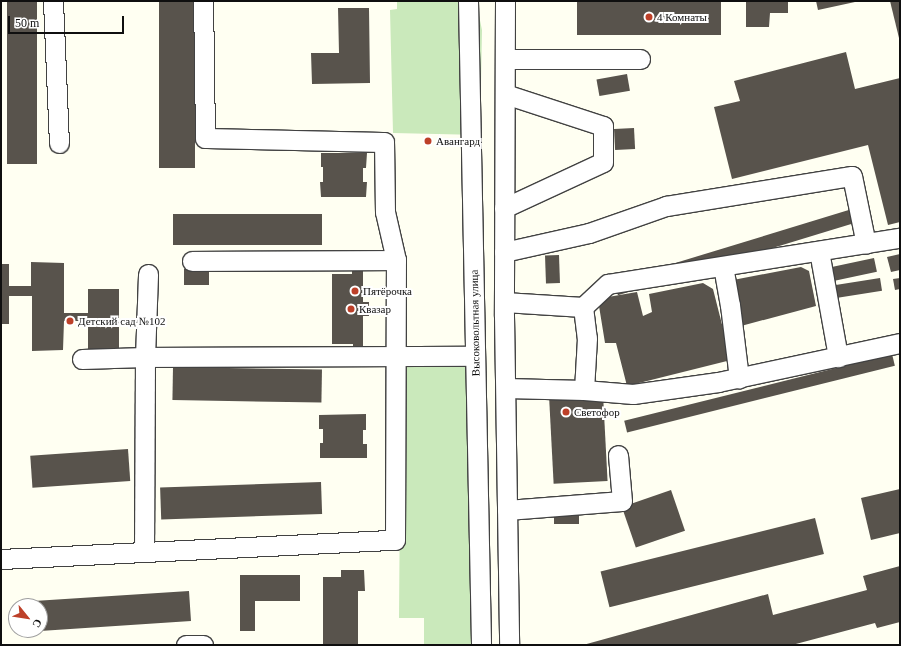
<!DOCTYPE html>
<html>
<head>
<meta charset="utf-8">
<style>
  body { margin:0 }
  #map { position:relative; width:901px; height:646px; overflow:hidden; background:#fffff2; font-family:Georgia,serif }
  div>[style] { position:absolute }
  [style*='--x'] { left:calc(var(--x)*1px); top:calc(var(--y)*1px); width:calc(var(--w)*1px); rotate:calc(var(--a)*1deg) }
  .green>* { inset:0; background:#cae9bb }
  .building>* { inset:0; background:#58534c; transform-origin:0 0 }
  .roads { filter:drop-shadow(1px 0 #424242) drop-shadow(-1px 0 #424242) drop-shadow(0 1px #424242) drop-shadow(0 -1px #424242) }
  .minor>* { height:19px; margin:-9.5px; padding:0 9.5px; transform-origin:9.5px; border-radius:9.5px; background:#fff }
  .dots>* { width:11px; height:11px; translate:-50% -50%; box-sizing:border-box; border:2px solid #fff; border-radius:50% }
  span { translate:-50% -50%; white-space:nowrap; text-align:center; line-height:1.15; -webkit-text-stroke:4px #fff; paint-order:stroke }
  .poi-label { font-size:11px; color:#0f0f0f }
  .left { translate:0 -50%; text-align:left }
  .street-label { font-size:11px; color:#0f0f0f }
  .frame { position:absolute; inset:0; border:2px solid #0f0f0f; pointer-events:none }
  .north { position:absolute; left:8px; top:598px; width:40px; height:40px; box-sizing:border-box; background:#fff; border:1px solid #9f9f9f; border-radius:50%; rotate:120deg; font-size:11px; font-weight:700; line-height:16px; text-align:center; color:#0f0f0f }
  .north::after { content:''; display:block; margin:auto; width:14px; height:18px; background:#bd4029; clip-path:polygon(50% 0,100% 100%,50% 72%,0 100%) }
  .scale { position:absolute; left:8px; top:16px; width:116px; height:18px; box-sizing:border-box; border:2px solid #0f0f0f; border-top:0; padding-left:5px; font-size:12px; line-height:14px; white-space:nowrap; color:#0f0f0f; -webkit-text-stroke:3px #fff; paint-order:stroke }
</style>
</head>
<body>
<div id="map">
  <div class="green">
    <div style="clip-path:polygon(397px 1px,476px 1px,482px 30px,480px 135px,393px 133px,390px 10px,397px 9px)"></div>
    <div style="clip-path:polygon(466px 360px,476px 645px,424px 645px,424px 618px,399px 618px,401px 361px)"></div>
  </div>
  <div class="building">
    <div style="left:7px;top:1px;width:30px;height:163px"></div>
    <div style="left:159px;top:1px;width:36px;height:167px"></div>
    <div style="left:577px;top:1px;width:144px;height:34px"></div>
    <div style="clip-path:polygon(746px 1px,788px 1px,788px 13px,770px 13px,769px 27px,746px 27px)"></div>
    <div style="clip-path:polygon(816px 1px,855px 1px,855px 2px,818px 10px)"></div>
    <div style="clip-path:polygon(890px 1px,900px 1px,900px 38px,899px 38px)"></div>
    <div style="clip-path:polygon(338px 8px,369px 8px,370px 83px,312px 84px,311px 53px,339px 53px)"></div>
    <div style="clip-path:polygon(846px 52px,855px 89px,900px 78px,900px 222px,888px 225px,868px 145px,732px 179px,714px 107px,740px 101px,734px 81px)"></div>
    <div style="left:627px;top:74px;width:17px;height:31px;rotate:80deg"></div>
    <div style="left:634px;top:128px;width:21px;height:20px;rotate:87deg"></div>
    <div style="clip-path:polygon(321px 153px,367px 153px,366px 168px,363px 168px,363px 182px,367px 182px,366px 197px,321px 197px,320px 182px,323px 182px,323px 167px,321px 167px)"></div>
    <div style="left:852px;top:209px;width:14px;height:249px;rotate:73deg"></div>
    <div style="left:322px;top:214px;width:31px;height:149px;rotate:90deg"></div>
    <div style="clip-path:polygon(900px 254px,900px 270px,891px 272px,887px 257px)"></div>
    <div style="left:559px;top:255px;width:28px;height:14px;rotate:88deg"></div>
    <div style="left:874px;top:258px;width:14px;height:48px;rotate:78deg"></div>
    <div style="clip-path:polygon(31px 262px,64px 263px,64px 313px,88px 313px,88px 289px,119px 289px,119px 350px,88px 350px,88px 321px,64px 321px,63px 350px,32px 351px,32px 296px,9px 296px,9px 324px,1px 324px,1px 264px,9px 264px,9px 286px,31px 286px)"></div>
    <div style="clip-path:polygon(352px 267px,363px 267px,363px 302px,369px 302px,369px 316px,363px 316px,363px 351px,353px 352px,353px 344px,332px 344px,332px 274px,352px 274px)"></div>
    <div style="clip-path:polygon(801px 267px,809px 271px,816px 306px,741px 326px,733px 280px)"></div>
    <div style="left:184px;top:269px;width:25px;height:16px"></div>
    <div style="left:880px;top:278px;width:13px;height:48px;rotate:81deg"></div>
    <div style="clip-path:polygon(900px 278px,900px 289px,895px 290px,893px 279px)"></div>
    <div style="clip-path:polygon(703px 283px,713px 289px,731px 360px,627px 386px,616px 343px,605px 343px,599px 306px,608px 297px,637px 292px,643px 316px,652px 312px,649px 294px)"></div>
    <div style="left:892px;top:354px;width:12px;height:276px;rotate:76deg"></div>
    <div style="left:173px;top:367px;width:149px;height:33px;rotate:1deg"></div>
    <div style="left:603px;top:394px;width:87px;height:54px;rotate:87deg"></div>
    <div style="clip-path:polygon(366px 414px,366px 430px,363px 430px,363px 444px,367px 444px,367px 458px,320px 458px,320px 443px,323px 443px,323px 429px,319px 429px,319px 415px)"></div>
    <div style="left:128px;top:449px;width:32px;height:98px;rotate:86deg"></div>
    <div style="left:321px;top:482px;width:32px;height:161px;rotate:88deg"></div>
    <div style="clip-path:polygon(900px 489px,900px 533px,871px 540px,861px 498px)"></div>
    <div style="left:671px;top:490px;width:43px;height:52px;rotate:71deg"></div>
    <div style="left:554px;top:512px;width:25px;height:12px"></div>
    <div style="left:815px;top:518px;width:37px;height:221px;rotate:76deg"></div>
    <div style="clip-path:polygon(900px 566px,900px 622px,877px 628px,875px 623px,792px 645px,583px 645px,768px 594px,773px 615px,867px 590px,863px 576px)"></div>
    <div style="clip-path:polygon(341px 570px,364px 570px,365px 591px,358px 591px,358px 645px,323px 645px,323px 577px,341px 577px)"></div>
    <div style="clip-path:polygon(240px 575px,300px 575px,300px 601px,255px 601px,255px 631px,240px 631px)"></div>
    <div style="clip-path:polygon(189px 591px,191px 621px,40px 631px,40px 606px,34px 606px,34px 601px)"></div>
  </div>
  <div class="roads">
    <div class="minor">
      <div style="--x:53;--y:1;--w:142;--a:87.6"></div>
      <div style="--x:468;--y:1;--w:644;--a:88.84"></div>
      <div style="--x:505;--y:1;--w:315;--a:90.2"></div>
      <div style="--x:504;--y:316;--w:329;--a:89.1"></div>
      <div style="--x:505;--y:59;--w:135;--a:0"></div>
      <div style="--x:504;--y:208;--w:109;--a:-24.9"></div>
      <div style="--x:603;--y:162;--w:36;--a:-90"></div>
      <div style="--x:603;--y:126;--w:103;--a:-161.9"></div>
      <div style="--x:819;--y:251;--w:108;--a:79.8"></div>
      <div style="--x:504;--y:252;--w:87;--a:-12.6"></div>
      <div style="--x:589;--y:233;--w:82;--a:-19.3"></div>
      <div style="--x:666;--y:206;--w:188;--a:-9.2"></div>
      <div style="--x:852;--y:176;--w:69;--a:78.4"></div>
      <div style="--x:192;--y:261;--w:204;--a:-0.3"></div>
      <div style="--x:723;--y:266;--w:40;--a:80"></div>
      <div style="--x:730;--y:305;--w:74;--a:83"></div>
      <div style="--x:504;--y:302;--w:79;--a:3.6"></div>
      <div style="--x:583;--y:307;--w:31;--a:83"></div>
      <div style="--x:587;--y:338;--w:52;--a:93.3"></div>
      <div style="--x:584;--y:390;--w:78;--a:-178.5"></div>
      <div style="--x:583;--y:307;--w:34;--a:-43"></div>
      <div style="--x:608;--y:284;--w:296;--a:-9"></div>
      <div style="--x:82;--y:359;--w:63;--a:-1.8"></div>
      <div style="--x:145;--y:357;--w:83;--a:-87.9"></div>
      <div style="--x:584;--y:390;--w:49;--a:4.7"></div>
      <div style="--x:633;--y:394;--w:86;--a:-8"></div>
      <div style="--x:718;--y:382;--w:186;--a:-12.1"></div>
      <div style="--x:507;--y:510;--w:115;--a:-4.5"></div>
      <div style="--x:622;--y:501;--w:46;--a:-95"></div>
      <div style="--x:144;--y:552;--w:195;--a:-89.7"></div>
      <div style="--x:145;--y:357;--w:330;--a:-0.2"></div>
      <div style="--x:1;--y:559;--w:394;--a:-2.8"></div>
      <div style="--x:395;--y:540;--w:280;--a:-89.8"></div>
      <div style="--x:396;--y:260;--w:49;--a:-102.9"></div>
      <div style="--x:385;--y:212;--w:70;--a:-90.8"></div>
      <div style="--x:384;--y:142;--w:179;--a:-178.7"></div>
      <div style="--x:205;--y:138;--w:137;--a:-90.8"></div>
      <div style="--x:186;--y:645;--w:17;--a:0"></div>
    </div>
  </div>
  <div class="dots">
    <div style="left:649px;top:17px;background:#bd4029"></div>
    <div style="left:428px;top:141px;background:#bd4029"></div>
    <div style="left:355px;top:291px;background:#bd4029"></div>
    <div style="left:351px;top:309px;background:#bd4029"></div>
    <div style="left:70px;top:321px;background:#bd4029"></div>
    <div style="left:566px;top:412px;background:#bd4029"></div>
  </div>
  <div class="poi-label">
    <span class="left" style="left:657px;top:17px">4 Комнаты</span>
    <span class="left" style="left:436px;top:141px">Авангард</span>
    <span class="left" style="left:363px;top:291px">Пятёрочка</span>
    <span class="left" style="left:359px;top:309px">Квазар</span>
    <span class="left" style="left:78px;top:321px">Детский сад №102</span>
    <span class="left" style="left:574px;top:412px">Светофор</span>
  </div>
  <div class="street-label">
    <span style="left:475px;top:323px;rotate:-91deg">Высоковольтная улица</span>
  </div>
  <div class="frame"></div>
  <div class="north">С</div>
  <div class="scale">50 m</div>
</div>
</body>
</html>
